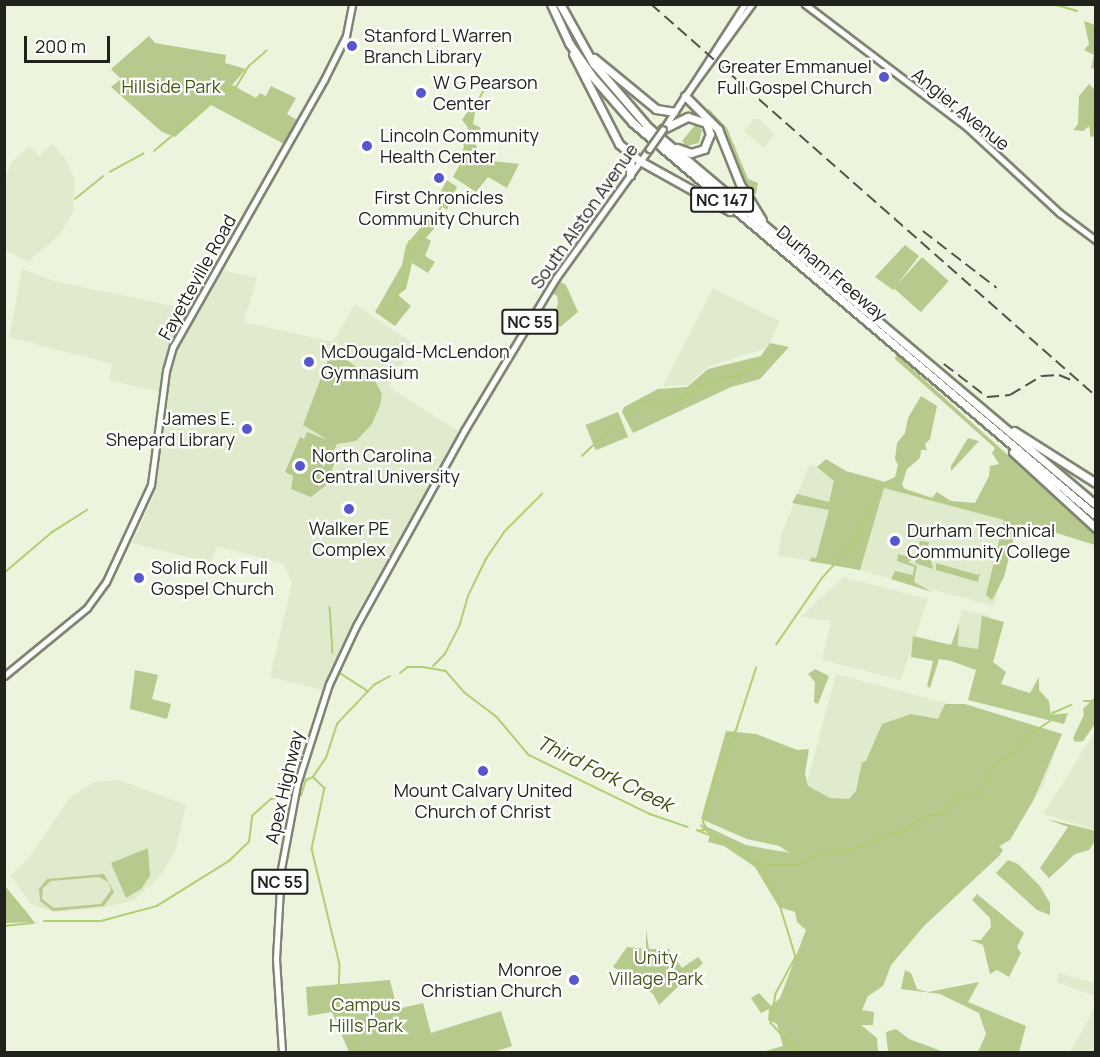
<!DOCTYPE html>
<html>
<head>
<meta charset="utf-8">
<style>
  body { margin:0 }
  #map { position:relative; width:1100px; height:1057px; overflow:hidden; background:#ecf4de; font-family:Manrope,sans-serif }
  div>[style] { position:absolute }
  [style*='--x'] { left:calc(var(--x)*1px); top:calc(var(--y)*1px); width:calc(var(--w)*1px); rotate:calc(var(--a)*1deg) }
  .built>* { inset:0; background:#e0ebce; transform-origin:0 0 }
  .green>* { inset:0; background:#b5ca8c; transform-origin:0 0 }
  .stream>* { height:1.5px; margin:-0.75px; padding:0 0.75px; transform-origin:0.75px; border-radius:0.75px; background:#b1ce74 }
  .roads { filter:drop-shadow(2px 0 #7e8672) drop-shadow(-2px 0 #7e8672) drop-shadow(0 2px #7e8672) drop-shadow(0 -2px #7e8672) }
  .secondary>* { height:4.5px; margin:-2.25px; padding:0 2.25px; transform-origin:2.25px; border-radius:2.25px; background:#fff }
  .primary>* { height:5px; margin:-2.5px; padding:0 2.5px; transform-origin:2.5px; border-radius:2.5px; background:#fff }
  .highway>* { height:7px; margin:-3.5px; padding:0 3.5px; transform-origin:3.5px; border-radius:3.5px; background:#fff }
  .rail>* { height:1.5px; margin-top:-0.75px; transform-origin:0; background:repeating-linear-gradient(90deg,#505448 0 12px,transparent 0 18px) }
  .bridges { filter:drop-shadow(2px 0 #7e8672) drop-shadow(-2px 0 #7e8672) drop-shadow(0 2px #7e8672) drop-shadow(0 -2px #7e8672) }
  .primary-bridge>* { height:5px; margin:-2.5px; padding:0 2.5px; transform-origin:2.5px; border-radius:2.5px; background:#fff }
  .dots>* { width:16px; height:16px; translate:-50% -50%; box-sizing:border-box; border:3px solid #fff; border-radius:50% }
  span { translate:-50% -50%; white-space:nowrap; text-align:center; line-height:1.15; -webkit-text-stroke:4.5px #fff; paint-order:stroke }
  .shield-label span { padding:2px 4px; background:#fff; border:2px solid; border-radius:4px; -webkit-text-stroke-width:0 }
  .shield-label { font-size:16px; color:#20231b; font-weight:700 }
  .poi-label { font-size:18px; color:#20231b }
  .left { translate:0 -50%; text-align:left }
  .right { translate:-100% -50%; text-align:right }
  .park-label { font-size:18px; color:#465818 }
  .street-label { font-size:18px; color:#20231b }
  .water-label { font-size:20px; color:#3e500d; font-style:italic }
  .frame { position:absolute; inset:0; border:6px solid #20231b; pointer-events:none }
  .scale { position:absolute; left:24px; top:36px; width:86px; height:27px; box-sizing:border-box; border:3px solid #20231b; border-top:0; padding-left:8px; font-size:18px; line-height:21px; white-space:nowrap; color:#20231b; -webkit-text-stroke:4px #fff; paint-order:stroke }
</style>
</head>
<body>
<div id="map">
  <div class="built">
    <div style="clip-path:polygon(753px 119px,760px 119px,775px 135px,764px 148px,744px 131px)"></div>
    <div style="clip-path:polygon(52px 144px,65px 158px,75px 180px,73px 212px,60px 235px,28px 262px,5px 250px,5px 180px,11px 163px,29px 146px,39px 156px)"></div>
    <div style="clip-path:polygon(22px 269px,58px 282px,197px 311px,219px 269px,257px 278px,244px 322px,333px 342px,355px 304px,414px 344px,389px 387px,461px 433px,356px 614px,322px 690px,270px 677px,292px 583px,284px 564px,217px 546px,211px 563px,132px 543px,153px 498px,167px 394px,109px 380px,112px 364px,9px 337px)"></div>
    <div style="clip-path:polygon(713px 288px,780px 321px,767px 348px,707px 367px,687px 385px,663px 386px)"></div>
    <div style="clip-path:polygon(810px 464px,1017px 519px,994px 606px,836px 564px,778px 556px,782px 532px)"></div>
    <div style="clip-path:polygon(843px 577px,928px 599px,901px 680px,822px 660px,831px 621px,801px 617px)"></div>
    <div style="left:962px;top:609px;width:30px;height:39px;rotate:14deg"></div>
    <div style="clip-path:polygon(836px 674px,1062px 734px,1043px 786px,993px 861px,786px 861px,737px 843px,775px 852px,789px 849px)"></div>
    <div style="clip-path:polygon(1095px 732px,1095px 830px,1043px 814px)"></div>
    <div style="clip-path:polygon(120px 780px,186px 805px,176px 849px,161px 875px,134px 900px,103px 908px,53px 912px,31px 904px,10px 875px,29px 858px,70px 797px,94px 782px)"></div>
    <div style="clip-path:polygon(1058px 973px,1095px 983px,1095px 996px,1057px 982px)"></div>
    <div style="clip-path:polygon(1095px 1007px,1095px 1052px,1070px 1052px)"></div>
  </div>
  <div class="green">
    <div style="clip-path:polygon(1084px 21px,1095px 25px,1095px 67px,1091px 69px,1094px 55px,1084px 50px,1089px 44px)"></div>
    <div style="clip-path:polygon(149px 36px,155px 43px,226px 55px,225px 63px,246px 69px,232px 85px,256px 98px,260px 93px,266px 96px,271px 86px,296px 98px,287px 114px,297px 120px,284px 144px,211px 105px,175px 137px,162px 132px,111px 87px,121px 79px,111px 69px)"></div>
    <div style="clip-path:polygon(1089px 84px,1096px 91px,1095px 136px,1091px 137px,1089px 126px,1083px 131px,1073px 130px,1078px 124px,1079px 96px)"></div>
    <div style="clip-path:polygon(471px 106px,476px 107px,473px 124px,481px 128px,473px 138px,482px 160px,519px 164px,507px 188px,488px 177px,476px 192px,453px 177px,466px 153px,463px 143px,469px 129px,462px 120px)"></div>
    <div style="clip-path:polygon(709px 109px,727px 128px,748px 179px,758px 183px,756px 194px,746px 191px,723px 132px,706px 110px)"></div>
    <div style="clip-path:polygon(696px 124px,702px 130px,699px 143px,686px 146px,682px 141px)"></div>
    <div style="clip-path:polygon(447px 180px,457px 187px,447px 210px,435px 202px)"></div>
    <div style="clip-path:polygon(428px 219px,436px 226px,426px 238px,431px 241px,425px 256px,435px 262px,428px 273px,412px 263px,406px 289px,398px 295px,411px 306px,395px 326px,375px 312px,402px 265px,406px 245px)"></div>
    <div style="clip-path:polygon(905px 245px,919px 256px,893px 290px,875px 277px)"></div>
    <div style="left:922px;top:257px;width:36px;height:42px;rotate:42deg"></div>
    <div style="clip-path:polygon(559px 281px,566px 285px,578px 312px,560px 327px,553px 321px,558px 303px,557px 296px,551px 293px)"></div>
    <div style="clip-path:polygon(770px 343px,789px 347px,760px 379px,731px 387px,633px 433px,622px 412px,624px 407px,658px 389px,687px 387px,708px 369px,761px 356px)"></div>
    <div style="clip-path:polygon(332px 349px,375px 381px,382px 394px,380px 405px,372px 424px,356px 441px,337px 444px,334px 451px,339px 453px,325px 486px,311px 497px,291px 489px,293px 476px,285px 472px,300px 437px,304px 439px,307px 432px,328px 440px,303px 425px)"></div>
    <div style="clip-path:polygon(896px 354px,1095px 534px,1095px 545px,1028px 524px,1017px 526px,1004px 577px,992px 600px,986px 595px,1004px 520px,884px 488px,860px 570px,809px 561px,812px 557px,816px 558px,829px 510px,792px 503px,797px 494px,829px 502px,834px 481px,817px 467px,826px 459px,846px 471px,875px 479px,884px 482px,895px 477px,898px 465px,895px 459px,897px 443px,905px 433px,908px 418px,921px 396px,937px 406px,930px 439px,925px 444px,927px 450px,921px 450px,920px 458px,907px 469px,902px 485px,905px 489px,932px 498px,937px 492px,951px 501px,975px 503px,989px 476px,990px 466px,999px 464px,992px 453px,995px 448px,895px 359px)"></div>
    <div style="left:618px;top:412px;width:27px;height:35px;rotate:68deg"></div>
    <div style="clip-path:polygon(968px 438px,979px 441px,951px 471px,951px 466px)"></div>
    <div style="clip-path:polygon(920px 541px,929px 542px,928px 546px,921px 545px,919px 555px,936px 560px,931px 560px,933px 569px,915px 563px)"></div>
    <div style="clip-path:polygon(898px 554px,914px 558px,908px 562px,917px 566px,914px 582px,932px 592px,891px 579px,895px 571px,913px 575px,914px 567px,897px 561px)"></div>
    <div style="clip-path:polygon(936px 563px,978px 575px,980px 572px,978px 582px,936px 570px)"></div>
    <div style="clip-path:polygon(982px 616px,1004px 622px,993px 662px,1006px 672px,1001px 684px,1030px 693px,1039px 677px,1039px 690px,1049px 701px,1051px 715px,1068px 713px,1064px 724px,968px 700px,976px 670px,951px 661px,939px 659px,930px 688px,927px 686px,933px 661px,911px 657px,913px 636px,951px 645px,959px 623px,958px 646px,978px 649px)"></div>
    <div style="clip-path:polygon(815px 669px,829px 676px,818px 704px,814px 702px,815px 682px,808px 674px)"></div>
    <div style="clip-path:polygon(135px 670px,158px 675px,152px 699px,171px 704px,167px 719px,130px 709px)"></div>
    <div style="clip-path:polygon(1095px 697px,1095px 724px,1083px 741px,1075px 742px,1073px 738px,1084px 715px,1083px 709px)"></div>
    <div style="clip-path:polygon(945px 704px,965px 704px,1062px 734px,1033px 801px,1010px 840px,999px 846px,1003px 850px,999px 856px,924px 926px,891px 965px,883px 986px,868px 996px,862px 1010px,874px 1012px,873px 1025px,861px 1025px,877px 1038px,878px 1052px,762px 1052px,783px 1046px,777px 1024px,768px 1020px,769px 1009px,761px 1013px,751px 998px,759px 993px,771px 1006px,780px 998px,806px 930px,797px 922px,795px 912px,779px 907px,755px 867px,724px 846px,708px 842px,710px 835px,700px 826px,701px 824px,746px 845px,790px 853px,779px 846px,747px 839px,701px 819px,726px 731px,756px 734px,797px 750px,809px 749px,805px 774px,808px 786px,830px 798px,849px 799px,856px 791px,862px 762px,866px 761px,882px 724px,911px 714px,938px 719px)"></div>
    <div style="clip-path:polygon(1047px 819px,1096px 831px,1095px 841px,1089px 850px,1075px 854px,1049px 878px,1040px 868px,1068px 827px)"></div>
    <div style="clip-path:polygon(148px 848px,150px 876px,141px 889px,126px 898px,111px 863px)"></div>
    <div style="clip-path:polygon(1008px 860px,1018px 864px,1040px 886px,1050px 903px,1050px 915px,1037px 910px,996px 873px)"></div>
    <div style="clip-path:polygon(evenodd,104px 874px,114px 892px,104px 906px,53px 911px,40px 901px,39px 889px,47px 879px,104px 874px,99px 877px,108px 882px,111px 890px,101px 904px,54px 908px,42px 899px,43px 888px,51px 881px,99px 877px)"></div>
    <div style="clip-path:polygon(5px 886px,29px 915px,34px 922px,5px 923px)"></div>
    <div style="clip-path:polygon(977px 894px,1024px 933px,1017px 947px,1021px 953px,1009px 977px,997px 970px,990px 974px,983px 945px,971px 940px,981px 940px,991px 927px,990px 918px,972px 900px)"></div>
    <div style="clip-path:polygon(646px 929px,649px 949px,669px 949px,682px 968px,698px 957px,703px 963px,659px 1005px,653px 994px,631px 977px,617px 992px,628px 975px,613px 967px,627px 947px,646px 949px)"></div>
    <div style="clip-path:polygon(905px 970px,911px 973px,917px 989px,928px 992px,979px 982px,968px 1002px,1026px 1026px,1019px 1052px,978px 1052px,986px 1034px,979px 1013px,940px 994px,901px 989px)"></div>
    <div style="clip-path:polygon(390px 980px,397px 1009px,423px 1003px,431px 1033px,501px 1011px,512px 1046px,494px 1052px,349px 1052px,332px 1012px,308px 1016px,306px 987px)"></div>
    <div style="clip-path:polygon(896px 1029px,909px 1039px,944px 1052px,888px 1052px,886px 1032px)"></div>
  </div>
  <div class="stream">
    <div style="--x:1053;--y:4;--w:25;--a:16"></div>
    <div style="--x:1087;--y:23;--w:11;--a:52"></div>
    <div style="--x:1094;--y:32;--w:21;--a:85"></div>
    <div style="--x:478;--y:101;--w:17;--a:-62"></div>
    <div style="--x:1091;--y:136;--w:47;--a:-83.9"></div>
    <div style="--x:154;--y:151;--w:70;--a:-39.8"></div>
    <div style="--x:208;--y:106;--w:17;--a:-62"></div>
    <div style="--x:216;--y:91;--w:19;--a:-6"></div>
    <div style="--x:235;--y:89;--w:27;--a:-59"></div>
    <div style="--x:249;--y:66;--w:23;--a:-41"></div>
    <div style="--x:110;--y:172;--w:38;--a:-29"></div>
    <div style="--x:458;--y:176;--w:70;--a:-76.8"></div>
    <div style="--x:75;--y:199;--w:36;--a:-39"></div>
    <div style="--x:436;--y:215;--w:34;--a:-58"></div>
    <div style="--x:387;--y:317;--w:50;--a:-63.9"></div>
    <div style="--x:409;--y:272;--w:30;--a:-90"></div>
    <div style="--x:409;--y:242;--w:12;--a:-14"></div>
    <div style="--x:421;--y:239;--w:20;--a:-60"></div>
    <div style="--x:626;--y:414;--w:24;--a:-33"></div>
    <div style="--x:646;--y:401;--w:11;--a:22"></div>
    <div style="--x:656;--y:405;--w:27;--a:-15"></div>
    <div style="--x:682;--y:398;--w:26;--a:-32"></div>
    <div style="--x:704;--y:384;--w:35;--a:-15"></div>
    <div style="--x:738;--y:375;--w:31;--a:-29"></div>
    <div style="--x:582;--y:456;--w:51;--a:-43.4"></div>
    <div style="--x:4;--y:573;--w:62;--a:-40.4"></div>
    <div style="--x:51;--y:533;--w:43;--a:-32.6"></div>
    <div style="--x:330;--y:607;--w:46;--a:86.3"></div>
    <div style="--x:776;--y:645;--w:81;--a:-55.5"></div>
    <div style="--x:822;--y:578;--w:49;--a:-47.5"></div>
    <div style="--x:855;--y:542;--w:48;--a:-65.6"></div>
    <div style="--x:433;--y:666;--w:17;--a:-45"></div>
    <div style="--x:445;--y:654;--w:34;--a:-63"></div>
    <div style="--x:460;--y:624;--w:29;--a:-74"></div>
    <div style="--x:468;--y:596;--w:41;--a:-64.1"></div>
    <div style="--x:486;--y:559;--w:32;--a:-56"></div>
    <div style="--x:504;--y:532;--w:54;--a:-45"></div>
    <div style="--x:340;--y:673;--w:33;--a:33"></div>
    <div style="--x:400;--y:673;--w:10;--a:-37"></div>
    <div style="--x:408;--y:667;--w:15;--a:0"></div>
    <div style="--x:423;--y:667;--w:23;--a:10"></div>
    <div style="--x:446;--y:671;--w:28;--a:49"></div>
    <div style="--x:464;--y:692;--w:41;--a:37.1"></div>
    <div style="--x:497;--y:717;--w:50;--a:49.9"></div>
    <div style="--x:529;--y:755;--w:135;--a:26"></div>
    <div style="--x:650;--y:814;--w:40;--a:18.9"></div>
    <div style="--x:1084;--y:701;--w:12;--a:0"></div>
    <div style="--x:313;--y:777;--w:16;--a:43"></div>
    <div style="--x:325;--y:788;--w:62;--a:102"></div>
    <div style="--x:312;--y:849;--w:119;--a:76.4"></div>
    <div style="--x:340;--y:965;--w:30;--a:92"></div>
    <div style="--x:339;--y:995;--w:24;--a:62"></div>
    <div style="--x:350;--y:1016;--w:29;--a:80"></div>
    <div style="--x:355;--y:1045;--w:10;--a:45"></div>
    <div style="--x:301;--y:796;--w:17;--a:-73"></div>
    <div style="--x:306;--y:780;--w:8;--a:-23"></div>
    <div style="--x:313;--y:777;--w:23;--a:-56"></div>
    <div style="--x:326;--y:758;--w:36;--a:-72"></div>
    <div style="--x:337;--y:724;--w:54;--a:-46.5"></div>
    <div style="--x:374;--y:685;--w:18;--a:-29"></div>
    <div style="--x:697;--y:830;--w:32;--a:22"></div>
    <div style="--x:727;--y:842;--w:41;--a:34.1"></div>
    <div style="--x:761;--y:865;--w:38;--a:0"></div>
    <div style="--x:799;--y:865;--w:24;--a:-28"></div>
    <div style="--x:820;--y:854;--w:26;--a:-7"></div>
    <div style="--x:846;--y:851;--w:66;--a:-19.5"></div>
    <div style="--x:908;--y:829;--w:17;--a:-40"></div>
    <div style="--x:921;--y:818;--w:22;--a:-13"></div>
    <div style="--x:942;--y:813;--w:23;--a:-45"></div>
    <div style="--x:958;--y:797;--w:20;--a:-6"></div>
    <div style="--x:978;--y:795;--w:34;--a:-63"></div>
    <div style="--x:993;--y:765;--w:28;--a:-30"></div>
    <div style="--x:1017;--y:751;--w:9;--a:-77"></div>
    <div style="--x:1019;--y:742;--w:37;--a:-34"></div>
    <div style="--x:1050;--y:721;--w:9;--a:-69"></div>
    <div style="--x:1053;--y:713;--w:20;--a:-24"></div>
    <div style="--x:699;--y:831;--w:8;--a:-14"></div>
    <div style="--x:707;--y:829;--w:8;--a:-120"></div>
    <div style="--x:703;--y:822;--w:48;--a:-75.4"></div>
    <div style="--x:715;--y:776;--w:51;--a:-65.5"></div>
    <div style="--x:736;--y:730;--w:65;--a:-72.1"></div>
    <div style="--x:759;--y:864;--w:36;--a:60"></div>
    <div style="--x:777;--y:895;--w:65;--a:73"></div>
    <div style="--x:796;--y:957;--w:42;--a:118.4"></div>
    <div style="--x:776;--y:994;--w:29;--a:100"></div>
    <div style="--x:771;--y:1023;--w:40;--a:47"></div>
    <div style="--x:44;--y:921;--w:57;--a:0"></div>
    <div style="--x:101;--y:921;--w:58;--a:-15"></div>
    <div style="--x:157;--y:906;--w:85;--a:-32"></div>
    <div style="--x:229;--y:861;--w:28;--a:-44"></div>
    <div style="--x:249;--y:842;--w:26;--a:-83"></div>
    <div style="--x:252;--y:816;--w:25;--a:-42"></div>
    <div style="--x:271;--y:799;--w:16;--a:-7"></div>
    <div style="--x:4;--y:926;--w:30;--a:-6"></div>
  </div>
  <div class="roads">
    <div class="secondary">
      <div style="--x:805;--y:4;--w:203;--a:37.2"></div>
      <div style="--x:967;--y:127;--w:127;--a:42.8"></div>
      <div style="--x:1060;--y:213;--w:45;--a:36.9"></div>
      <div style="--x:687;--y:94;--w:107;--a:-57.2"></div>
      <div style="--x:685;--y:96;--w:114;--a:-53.9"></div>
      <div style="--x:4;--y:676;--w:107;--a:-39.3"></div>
      <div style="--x:87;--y:608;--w:32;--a:-54"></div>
      <div style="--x:106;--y:582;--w:107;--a:-65.1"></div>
      <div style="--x:151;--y:485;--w:115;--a:-82.5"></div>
      <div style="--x:166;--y:371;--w:25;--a:-74"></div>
      <div style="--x:173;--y:347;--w:307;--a:-60.5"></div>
      <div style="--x:324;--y:80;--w:49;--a:-63.4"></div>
      <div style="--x:346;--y:36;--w:33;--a:-79"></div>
    </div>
    <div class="primary">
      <div style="--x:664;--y:128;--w:38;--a:-57"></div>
      <div style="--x:282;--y:1052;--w:93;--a:-93.7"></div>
      <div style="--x:276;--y:959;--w:90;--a:-86.8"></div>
      <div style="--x:281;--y:869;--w:86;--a:-79.3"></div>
      <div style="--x:297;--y:784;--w:105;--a:-72.3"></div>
      <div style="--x:329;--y:684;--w:64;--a:-65"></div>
      <div style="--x:356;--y:626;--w:223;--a:-61"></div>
      <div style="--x:464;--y:431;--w:179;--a:-59"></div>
      <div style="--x:556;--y:278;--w:159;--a:-54.2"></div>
    </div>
    <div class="highway">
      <div style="--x:551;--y:4;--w:43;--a:65.2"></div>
      <div style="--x:569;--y:43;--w:39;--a:55"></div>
      <div style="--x:591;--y:75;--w:64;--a:48.8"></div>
      <div style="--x:633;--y:123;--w:607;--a:40.32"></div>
      <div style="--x:560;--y:4;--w:68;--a:60.8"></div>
      <div style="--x:593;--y:63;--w:86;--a:49.3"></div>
      <div style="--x:649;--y:128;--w:585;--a:40.14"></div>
      <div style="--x:573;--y:54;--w:101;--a:62.9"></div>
      <div style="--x:619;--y:144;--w:27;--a:39"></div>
      <div style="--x:640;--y:161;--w:103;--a:29.1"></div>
      <div style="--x:594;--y:58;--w:80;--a:39.4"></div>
      <div style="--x:656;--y:109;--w:18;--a:9"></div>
      <div style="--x:685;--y:96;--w:47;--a:45"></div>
      <div style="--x:718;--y:129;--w:59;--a:68.2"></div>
      <div style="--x:740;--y:184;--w:42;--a:58.6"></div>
      <div style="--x:663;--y:129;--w:28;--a:-26"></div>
      <div style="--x:688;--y:117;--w:19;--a:18"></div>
      <div style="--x:706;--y:123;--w:12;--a:70"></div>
      <div style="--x:710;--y:134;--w:16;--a:112"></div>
      <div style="--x:704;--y:149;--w:14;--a:163"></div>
      <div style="--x:691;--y:153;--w:15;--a:-160"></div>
      <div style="--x:630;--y:175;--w:20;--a:-87"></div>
      <div style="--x:1014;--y:431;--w:97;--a:32.4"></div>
      <div style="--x:1013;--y:452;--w:113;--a:42.5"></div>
    </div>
  </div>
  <div class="rail">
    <div style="--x:651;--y:4;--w:593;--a:41.38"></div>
    <div style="--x:923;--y:231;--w:93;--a:37.6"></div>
    <div style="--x:944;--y:364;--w:54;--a:37.5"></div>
    <div style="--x:987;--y:397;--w:23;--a:-5"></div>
    <div style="--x:1010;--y:395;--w:37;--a:-31"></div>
    <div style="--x:1042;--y:376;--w:17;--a:-3"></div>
    <div style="--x:1059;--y:375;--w:16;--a:22"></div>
  </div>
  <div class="bridges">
    <div class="primary-bridge">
      <div style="--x:649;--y:149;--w:24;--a:-55"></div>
    </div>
  </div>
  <div class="dots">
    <div style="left:352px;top:46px;background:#5657cf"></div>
    <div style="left:884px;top:77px;background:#5657cf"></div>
    <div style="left:421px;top:93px;background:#5657cf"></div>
    <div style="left:367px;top:146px;background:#5657cf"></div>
    <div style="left:439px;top:178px;background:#5657cf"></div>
    <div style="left:309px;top:362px;background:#5657cf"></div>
    <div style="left:247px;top:429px;background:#5657cf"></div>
    <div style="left:300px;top:466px;background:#5657cf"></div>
    <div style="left:349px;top:509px;background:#5657cf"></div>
    <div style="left:895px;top:541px;background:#5657cf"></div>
    <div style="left:139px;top:578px;background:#5657cf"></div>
    <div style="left:483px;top:771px;background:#5657cf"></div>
    <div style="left:574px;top:980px;background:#5657cf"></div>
  </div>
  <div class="shield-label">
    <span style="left:722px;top:200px">NC 147</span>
    <span style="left:530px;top:322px">NC 55</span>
    <span style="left:280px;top:882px">NC 55</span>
  </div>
  <div class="poi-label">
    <span class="left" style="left:364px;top:46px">Stanford L Warren<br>Branch Library</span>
    <span class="right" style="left:872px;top:77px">Greater Emmanuel<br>Full Gospel Church</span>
    <span class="left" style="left:433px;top:93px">W G Pearson<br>Center</span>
    <span class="left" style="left:380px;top:146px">Lincoln Community<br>Health Center</span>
    <span style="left:439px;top:208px">First Chronicles<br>Community Church</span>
    <span class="left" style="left:321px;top:362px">McDougald-McLendon<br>Gymnasium</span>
    <span class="right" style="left:235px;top:429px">James E.<br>Shepard Library</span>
    <span class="left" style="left:312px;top:466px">North Carolina<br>Central University</span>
    <span style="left:349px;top:539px">Walker PE<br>Complex</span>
    <span class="left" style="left:907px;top:541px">Durham Technical<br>Community College</span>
    <span class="left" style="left:151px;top:578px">Solid Rock Full<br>Gospel Church</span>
    <span style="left:483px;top:801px">Mount Calvary United<br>Church of Christ</span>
    <span class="right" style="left:562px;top:980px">Monroe<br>Christian Church</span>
  </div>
  <div class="park-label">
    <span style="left:171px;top:86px">Hillside Park</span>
    <span style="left:656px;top:968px">Unity<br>Village Park</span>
    <span style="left:366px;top:1015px">Campus<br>Hills Park</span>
  </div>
  <div class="street-label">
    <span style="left:961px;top:109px;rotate:39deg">Angier Avenue</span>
    <span style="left:584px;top:216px;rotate:-55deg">South Alston Avenue</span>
    <span style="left:832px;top:273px;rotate:40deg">Durham Freeway</span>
    <span style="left:197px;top:277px;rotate:-61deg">Fayetteville Road</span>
    <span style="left:284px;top:787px;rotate:-77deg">Apex Highway</span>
  </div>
  <div class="water-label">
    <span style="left:605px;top:773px;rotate:26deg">Third Fork Creek</span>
  </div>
  <div class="frame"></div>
  <div class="scale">200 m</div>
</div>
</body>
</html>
